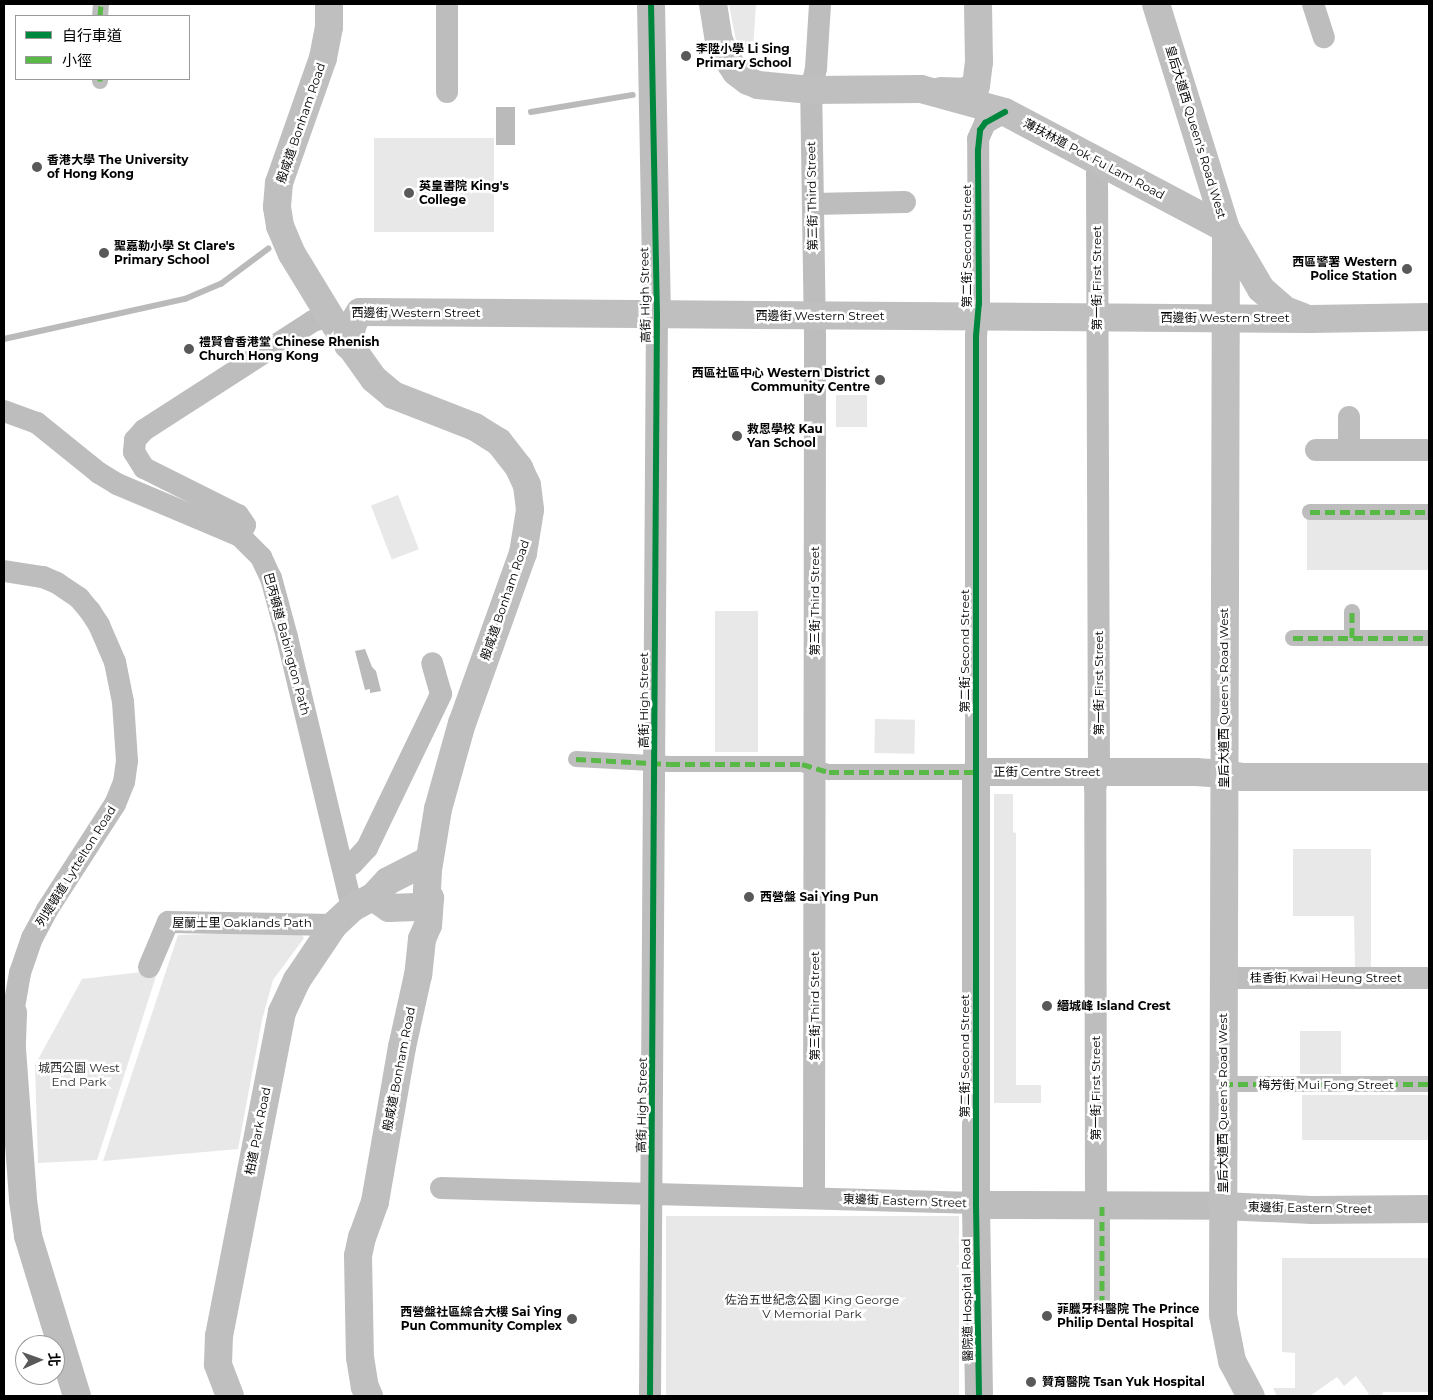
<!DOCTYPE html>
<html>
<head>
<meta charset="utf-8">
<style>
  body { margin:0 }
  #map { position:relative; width:1433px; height:1400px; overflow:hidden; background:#fff; font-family:Montserrat,"Noto Sans TC",sans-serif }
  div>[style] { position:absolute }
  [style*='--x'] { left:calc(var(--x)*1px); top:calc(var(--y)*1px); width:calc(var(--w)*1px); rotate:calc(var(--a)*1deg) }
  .green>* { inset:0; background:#e8e8e8; transform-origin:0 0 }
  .water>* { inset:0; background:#bababa; transform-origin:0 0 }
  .stream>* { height:5.5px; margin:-2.75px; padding:0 2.75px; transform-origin:2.75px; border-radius:2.75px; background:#bababa }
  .pedestrian>* { height:16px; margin:-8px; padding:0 8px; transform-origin:8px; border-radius:8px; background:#bdbdbd }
  .minor>* { height:22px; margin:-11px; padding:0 11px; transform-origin:11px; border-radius:11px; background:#bdbdbd }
  .tertiary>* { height:28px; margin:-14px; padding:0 14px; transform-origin:14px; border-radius:14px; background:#bdbdbd }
  .secondary>* { height:28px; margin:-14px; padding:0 14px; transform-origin:14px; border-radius:14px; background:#bfbfbf }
  .quiet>* { height:5px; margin-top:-2.5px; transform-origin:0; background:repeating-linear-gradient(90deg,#58b947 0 10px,transparent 0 15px) }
  .cycleway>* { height:6px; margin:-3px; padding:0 3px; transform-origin:3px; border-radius:3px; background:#00873e }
  .dots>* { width:14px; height:14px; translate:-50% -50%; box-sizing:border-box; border:2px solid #fff; border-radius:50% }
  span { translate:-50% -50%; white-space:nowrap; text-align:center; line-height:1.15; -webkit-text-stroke:5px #fff; paint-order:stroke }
  .poi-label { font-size:12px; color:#000; font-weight:700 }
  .left { translate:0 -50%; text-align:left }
  .right { translate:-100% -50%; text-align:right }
  .street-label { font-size:12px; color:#000 }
  .park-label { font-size:12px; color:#2c2c2c }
  .frame { position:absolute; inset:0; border:5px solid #000; pointer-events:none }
  .legend { position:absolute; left:15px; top:15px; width:175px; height:65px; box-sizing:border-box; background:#fff; border:1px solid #999; margin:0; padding:6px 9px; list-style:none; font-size:15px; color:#000 }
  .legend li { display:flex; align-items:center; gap:10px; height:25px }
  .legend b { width:25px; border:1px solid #999 }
  .north { position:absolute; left:15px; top:1335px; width:50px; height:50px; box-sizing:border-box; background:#fff; border:1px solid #999; border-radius:50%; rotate:88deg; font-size:14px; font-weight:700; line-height:20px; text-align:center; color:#000 }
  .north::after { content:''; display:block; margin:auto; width:18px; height:22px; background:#595959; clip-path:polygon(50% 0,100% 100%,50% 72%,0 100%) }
</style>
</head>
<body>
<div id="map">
  <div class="green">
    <div style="clip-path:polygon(729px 4px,756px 4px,753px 50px,740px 47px,736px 41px)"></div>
    <div style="left:374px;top:138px;width:120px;height:94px"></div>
    <div style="left:836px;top:395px;width:31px;height:32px"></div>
    <div style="left:398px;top:495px;width:58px;height:29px;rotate:69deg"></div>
    <div style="left:1307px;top:519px;width:122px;height:51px"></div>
    <div style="left:758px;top:611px;width:141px;height:43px;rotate:90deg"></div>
    <div style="left:875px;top:719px;width:40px;height:34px;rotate:1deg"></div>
    <div style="clip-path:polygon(994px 794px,1013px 794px,1013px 832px,1016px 833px,1016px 1085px,1041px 1085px,1041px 1103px,994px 1103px)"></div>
    <div style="clip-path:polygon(1293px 849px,1371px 849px,1371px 967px,1355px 967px,1354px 916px,1293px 916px)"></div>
    <div style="clip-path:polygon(299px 931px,304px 938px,273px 980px,262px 1020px,238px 1149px,103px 1161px,178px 935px)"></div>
    <div style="clip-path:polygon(158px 970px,97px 1160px,38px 1163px,35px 1065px,82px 979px)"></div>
    <div style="left:1300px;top:1031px;width:41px;height:43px"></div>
    <div style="left:1429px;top:1095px;width:45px;height:127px;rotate:90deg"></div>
    <div style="left:666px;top:1216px;width:293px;height:180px"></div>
    <div style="clip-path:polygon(1282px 1258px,1429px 1258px,1429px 1392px,1383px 1392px,1382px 1396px,1366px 1396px,1369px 1394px,1356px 1376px,1344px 1386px,1337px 1377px,1310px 1396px,1277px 1396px,1273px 1388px,1295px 1388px,1295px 1353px,1282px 1352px)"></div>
  </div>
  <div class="water">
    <div style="left:496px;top:107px;width:19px;height:38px"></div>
    <div style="clip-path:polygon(365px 649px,372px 667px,376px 671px,381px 691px,370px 693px,370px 689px,365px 690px,355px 651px)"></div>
  </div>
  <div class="stream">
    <div style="--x:531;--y:112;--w:103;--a:-9.5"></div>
    <div style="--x:4;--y:339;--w:185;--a:-12.5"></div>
    <div style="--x:185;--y:299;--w:39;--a:-23"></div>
    <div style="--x:221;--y:284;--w:59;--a:-36.7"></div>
  </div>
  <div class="pedestrian">
    <div style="--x:100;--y:16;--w:12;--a:-85"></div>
    <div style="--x:100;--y:79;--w:2;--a:90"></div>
    <div style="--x:1310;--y:512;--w:119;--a:0"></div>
    <div style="--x:1352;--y:612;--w:26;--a:90"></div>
    <div style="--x:1293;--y:638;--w:136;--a:0"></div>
    <div style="--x:576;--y:759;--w:94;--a:3"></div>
    <div style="--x:670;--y:764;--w:132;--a:0"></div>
    <div style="--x:802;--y:764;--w:28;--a:17"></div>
    <div style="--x:829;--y:772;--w:147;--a:0"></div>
    <div style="--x:1223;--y:1084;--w:206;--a:0"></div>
    <div style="--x:1102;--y:1206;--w:96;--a:90"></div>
  </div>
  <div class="minor">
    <div style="--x:1313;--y:4;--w:35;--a:72"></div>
    <div style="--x:447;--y:92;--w:88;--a:-90"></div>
    <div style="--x:813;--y:204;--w:92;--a:-1.2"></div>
    <div style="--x:4;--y:411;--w:35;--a:20"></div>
    <div style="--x:37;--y:423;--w:80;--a:38.9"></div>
    <div style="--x:99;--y:473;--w:21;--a:31"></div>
    <div style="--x:117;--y:484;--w:134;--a:22.9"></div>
    <div style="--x:240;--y:536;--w:30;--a:45"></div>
    <div style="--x:261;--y:557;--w:23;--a:65"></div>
    <div style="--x:271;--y:578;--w:61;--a:74.8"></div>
    <div style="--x:287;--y:637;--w:279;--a:76.5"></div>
    <div style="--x:1316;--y:450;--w:113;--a:0"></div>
    <div style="--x:1349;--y:450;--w:33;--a:-90"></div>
    <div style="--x:240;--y:536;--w:12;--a:-66"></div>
    <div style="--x:245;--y:525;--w:12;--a:-125"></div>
    <div style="--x:238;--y:515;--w:105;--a:-153.4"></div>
    <div style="--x:144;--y:468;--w:19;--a:-122"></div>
    <div style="--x:134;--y:452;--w:12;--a:-85"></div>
    <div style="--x:135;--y:440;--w:13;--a:-48"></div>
    <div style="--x:144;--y:430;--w:201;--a:-32.8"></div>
    <div style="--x:313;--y:321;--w:18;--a:-16"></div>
    <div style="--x:4;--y:571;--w:39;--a:9"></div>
    <div style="--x:43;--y:577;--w:15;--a:23"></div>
    <div style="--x:57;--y:583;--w:27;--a:34"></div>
    <div style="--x:79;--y:598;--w:17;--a:50"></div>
    <div style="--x:90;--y:611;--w:17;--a:57"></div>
    <div style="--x:99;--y:625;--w:40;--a:66.6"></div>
    <div style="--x:115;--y:662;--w:41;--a:78.7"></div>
    <div style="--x:123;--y:702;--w:59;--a:86.1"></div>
    <div style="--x:127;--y:761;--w:21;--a:98"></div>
    <div style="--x:124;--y:782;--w:24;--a:112"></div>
    <div style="--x:115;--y:804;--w:126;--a:122.7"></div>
    <div style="--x:47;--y:910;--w:32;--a:118"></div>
    <div style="--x:32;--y:938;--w:37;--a:109"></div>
    <div style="--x:20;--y:973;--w:41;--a:99.9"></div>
    <div style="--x:976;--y:772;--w:436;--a:-90"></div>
    <div style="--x:976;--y:336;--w:32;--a:-85"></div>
    <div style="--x:979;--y:304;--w:165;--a:-90.3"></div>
    <div style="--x:978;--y:139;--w:17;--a:-66"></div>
    <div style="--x:985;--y:123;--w:23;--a:-29"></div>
    <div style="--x:343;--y:868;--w:10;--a:-24"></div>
    <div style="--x:352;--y:864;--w:22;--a:-47"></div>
    <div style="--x:367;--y:848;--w:171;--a:-64.3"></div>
    <div style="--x:441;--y:694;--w:32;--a:-106"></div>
    <div style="--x:149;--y:967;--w:49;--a:-67.1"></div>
    <div style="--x:168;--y:922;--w:166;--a:1"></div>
    <div style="--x:1223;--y:978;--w:206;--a:0"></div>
    <div style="--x:441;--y:1188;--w:535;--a:1.61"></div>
    <div style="--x:814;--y:1198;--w:862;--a:-89.93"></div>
    <div style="--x:815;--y:336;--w:246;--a:-90.9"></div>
    <div style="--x:811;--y:90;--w:23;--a:-77"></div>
    <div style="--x:816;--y:68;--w:64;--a:-86.4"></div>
    <div style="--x:1096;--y:1206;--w:418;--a:-90.1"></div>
    <div style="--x:1095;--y:788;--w:16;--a:-76"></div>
    <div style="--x:1099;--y:772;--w:612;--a:-90.19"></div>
    <div style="--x:650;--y:1396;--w:1080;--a:-89.63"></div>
  </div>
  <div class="tertiary">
    <div style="--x:651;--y:4;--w:312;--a:88.9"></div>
    <div style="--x:4;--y:1012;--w:9;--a:6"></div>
    <div style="--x:13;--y:1013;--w:36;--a:92"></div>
    <div style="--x:12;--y:1049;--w:151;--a:85.8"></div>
    <div style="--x:23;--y:1200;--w:36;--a:82"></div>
    <div style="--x:28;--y:1236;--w:167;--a:73"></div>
    <div style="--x:976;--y:1203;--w:12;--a:9"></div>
    <div style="--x:988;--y:1205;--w:234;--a:0.2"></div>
    <div style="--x:979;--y:1396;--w:193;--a:-90.9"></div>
    <div style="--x:976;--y:1203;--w:431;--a:-90"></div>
    <div style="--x:976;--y:772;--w:220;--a:0"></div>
    <div style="--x:1196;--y:772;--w:28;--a:4"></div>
  </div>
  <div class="secondary">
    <div style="--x:329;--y:4;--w:23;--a:90"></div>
    <div style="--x:329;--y:27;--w:32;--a:101"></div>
    <div style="--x:323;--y:58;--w:133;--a:109.4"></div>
    <div style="--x:279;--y:183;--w:24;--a:95"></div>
    <div style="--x:277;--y:207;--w:19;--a:81"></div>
    <div style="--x:280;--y:226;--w:30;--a:67"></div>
    <div style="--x:292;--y:254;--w:84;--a:58.6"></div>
    <div style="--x:336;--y:326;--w:65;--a:54.4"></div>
    <div style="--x:374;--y:379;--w:25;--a:40"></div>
    <div style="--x:393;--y:395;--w:88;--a:21.3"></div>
    <div style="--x:475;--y:427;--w:28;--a:32"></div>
    <div style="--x:499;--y:442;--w:33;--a:52"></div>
    <div style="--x:519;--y:468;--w:19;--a:65"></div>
    <div style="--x:527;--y:485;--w:25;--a:83"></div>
    <div style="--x:530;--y:510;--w:44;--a:99.2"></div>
    <div style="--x:523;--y:553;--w:181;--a:109.7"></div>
    <div style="--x:462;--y:723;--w:89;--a:105.6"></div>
    <div style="--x:438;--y:809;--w:62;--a:99.3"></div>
    <div style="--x:428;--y:870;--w:22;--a:93"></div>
    <div style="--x:427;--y:892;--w:7;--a:63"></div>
    <div style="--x:430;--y:898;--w:27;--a:94"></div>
    <div style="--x:428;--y:925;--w:15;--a:113"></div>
    <div style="--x:422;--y:939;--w:36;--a:96"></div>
    <div style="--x:418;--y:975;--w:74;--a:102.5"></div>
    <div style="--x:402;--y:1047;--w:157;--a:99.9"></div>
    <div style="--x:375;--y:1202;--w:37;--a:110"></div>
    <div style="--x:362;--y:1237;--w:19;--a:102"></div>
    <div style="--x:358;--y:1256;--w:101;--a:88.9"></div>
    <div style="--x:360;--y:1357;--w:30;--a:81"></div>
    <div style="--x:365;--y:1387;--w:10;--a:66"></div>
    <div style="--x:713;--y:4;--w:36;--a:81"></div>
    <div style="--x:719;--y:40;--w:17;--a:69"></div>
    <div style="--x:725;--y:56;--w:19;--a:55"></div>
    <div style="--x:736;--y:72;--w:15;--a:37"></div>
    <div style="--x:748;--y:81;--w:11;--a:22"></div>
    <div style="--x:758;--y:85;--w:53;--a:5.4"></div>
    <div style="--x:811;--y:90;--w:110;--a:-0.5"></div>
    <div style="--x:921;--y:89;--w:87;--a:15.3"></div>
    <div style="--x:1005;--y:112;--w:250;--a:27.9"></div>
    <div style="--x:1226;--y:229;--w:69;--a:59.7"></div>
    <div style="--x:1261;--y:289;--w:32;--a:41"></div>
    <div style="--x:1285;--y:310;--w:19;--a:21"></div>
    <div style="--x:1156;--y:4;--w:236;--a:72.7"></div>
    <div style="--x:1226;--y:229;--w:1086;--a:90.16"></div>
    <div style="--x:1223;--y:1315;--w:47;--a:78.9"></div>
    <div style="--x:1232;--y:1361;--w:40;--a:62"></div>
    <div style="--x:941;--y:91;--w:23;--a:2"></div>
    <div style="--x:964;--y:92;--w:13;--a:-27"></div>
    <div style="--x:976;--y:86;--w:24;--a:-83"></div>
    <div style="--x:979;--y:62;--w:58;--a:-91"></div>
    <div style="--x:348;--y:345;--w:23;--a:-77"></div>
    <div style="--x:353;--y:323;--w:13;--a:-58"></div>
    <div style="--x:360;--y:312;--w:951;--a:0.42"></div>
    <div style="--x:1311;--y:319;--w:118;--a:-1"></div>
    <div style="--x:1224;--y:774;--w:18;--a:9"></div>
    <div style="--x:1242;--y:777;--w:187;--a:0"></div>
    <div style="--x:373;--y:897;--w:19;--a:35"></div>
    <div style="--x:389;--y:908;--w:28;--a:-2"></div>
    <div style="--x:1222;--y:1206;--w:90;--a:2.5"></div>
    <div style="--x:1312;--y:1210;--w:117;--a:-0.5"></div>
    <div style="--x:230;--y:1396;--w:34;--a:-111"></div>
    <div style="--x:218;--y:1364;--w:28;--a:-88"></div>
    <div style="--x:219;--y:1336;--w:330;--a:-79"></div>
    <div style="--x:282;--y:1012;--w:35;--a:-65"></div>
    <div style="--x:297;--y:980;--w:66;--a:-56.1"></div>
    <div style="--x:334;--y:925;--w:25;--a:-43"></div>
    <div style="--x:352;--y:908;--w:24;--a:-28"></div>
    <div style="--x:373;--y:897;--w:22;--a:-47"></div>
    <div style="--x:388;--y:881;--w:46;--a:-27.1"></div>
  </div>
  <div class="quiet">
    <div style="--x:100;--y:16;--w:12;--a:-85"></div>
    <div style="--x:100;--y:79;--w:2;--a:90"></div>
    <div style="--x:1310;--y:512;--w:119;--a:0"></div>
    <div style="--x:1352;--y:612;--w:26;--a:90"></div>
    <div style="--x:1293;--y:638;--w:136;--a:0"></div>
    <div style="--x:576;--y:759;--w:94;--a:3"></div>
    <div style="--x:670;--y:764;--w:132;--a:0"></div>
    <div style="--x:802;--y:764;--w:28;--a:17"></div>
    <div style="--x:829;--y:772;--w:147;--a:0"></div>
    <div style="--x:1223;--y:1084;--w:206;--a:0"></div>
    <div style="--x:1102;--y:1206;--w:96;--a:90"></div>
  </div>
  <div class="cycleway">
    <div style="--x:650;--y:1396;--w:1080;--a:-89.63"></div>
    <div style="--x:657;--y:316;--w:312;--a:-91.1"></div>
    <div style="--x:979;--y:1396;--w:193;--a:-90.9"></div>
    <div style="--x:976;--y:1203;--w:867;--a:-90"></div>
    <div style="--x:976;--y:336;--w:32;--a:-85"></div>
    <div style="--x:979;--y:304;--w:154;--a:-90.4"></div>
    <div style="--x:978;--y:150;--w:20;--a:-84"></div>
    <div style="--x:980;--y:130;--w:9;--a:-54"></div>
    <div style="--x:985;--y:123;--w:23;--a:-29"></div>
  </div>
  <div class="dots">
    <div style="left:686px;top:56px;background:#595959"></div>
    <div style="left:37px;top:167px;background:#595959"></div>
    <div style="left:409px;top:193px;background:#595959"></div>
    <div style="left:104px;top:253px;background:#595959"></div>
    <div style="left:1407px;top:269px;background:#595959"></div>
    <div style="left:189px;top:349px;background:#595959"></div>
    <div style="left:880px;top:380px;background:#595959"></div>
    <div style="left:737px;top:436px;background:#595959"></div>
    <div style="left:749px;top:897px;background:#595959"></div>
    <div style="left:1047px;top:1006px;background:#595959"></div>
    <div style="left:1047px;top:1316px;background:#595959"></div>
    <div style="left:572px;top:1319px;background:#595959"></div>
    <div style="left:1031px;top:1382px;background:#595959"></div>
  </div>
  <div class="poi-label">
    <span class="left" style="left:696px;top:56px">李陞小學 Li Sing<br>Primary School</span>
    <span class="left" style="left:47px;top:167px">香港大學 The University<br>of Hong Kong</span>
    <span class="left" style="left:419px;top:193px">英皇書院 King's<br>College</span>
    <span class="left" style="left:114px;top:253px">聖嘉勒小學 St Clare's<br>Primary School</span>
    <span class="right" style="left:1397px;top:269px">西區警署 Western<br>Police Station</span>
    <span class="left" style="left:199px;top:349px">禮賢會香港堂 Chinese Rhenish<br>Church Hong Kong</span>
    <span class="right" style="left:870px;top:380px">西區社區中心 Western District<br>Community Centre</span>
    <span class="left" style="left:747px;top:436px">救恩學校 Kau<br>Yan School</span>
    <span class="left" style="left:760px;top:897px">西營盤 Sai Ying Pun</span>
    <span class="left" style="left:1057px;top:1006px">縉城峰 Island Crest</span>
    <span class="left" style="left:1057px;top:1316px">菲臘牙科醫院 The Prince<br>Philip Dental Hospital</span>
    <span class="right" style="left:562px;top:1319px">西營盤社區綜合大樓 Sai Ying<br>Pun Community Complex</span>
    <span class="left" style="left:1042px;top:1382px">贊育醫院 Tsan Yuk Hospital</span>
  </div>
  <div class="street-label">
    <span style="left:301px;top:123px;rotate:-71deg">般咸道 Bonham Road</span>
    <span style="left:1196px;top:132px;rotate:73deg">皇后大道西 Queen's Road West</span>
    <span style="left:1094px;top:159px;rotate:28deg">薄扶林道 Pok Fu Lam Road</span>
    <span style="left:812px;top:196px;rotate:-91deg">第三街 Third Street</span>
    <span style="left:967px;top:246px;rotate:-90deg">第二街 Second Street</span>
    <span style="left:1097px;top:278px;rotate:-90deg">第一街 First Street</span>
    <span style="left:645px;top:295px;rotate:-91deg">高街 High Street</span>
    <span style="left:416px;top:313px">西邊街 Western Street</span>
    <span style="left:820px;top:316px">西邊街 Western Street</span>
    <span style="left:1225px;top:318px">西邊街 Western Street</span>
    <span style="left:505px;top:600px;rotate:-71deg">般咸道 Bonham Road</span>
    <span style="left:815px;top:601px;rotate:-90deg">第三街 Third Street</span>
    <span style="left:287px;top:644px;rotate:75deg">巴丙頓道 Babington Path</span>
    <span style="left:965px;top:651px;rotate:-90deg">第二街 Second Street</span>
    <span style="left:1099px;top:683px;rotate:-90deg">第一街 First Street</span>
    <span style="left:1224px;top:698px;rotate:-90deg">皇后大道西 Queen's Road West</span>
    <span style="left:644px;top:700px;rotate:-90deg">高街 High Street</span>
    <span style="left:1047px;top:772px">正街 Centre Street</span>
    <span style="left:76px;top:866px;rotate:-58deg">列堤頓道 Lyttelton Road</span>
    <span style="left:242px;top:923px">屋蘭士里 Oaklands Path</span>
    <span style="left:1326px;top:978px">桂香街 Kwai Heung Street</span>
    <span style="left:815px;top:1006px;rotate:-90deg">第三街 Third Street</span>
    <span style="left:965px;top:1056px;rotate:-90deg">第二街 Second Street</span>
    <span style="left:399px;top:1069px;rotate:-79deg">般咸道 Bonham Road</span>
    <span style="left:1326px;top:1085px">梅芳街 Mui Fong Street</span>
    <span style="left:1096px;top:1088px;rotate:-90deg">第一街 First Street</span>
    <span style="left:1223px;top:1103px;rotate:-90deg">皇后大道西 Queen's Road West</span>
    <span style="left:642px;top:1105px;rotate:-89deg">高街 High Street</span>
    <span style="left:258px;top:1131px;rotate:-79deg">柏道 Park Road</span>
    <span style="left:905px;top:1201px;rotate:2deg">東邊街 Eastern Street</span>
    <span style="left:1310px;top:1208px;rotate:1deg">東邊街 Eastern Street</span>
    <span style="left:967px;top:1300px;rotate:-91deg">醫院道 Hospital Road</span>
  </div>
  <div class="park-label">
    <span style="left:79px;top:1075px">城西公園 West<br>End Park</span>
    <span style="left:812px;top:1307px">佐治五世紀念公園 King George<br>V Memorial Park</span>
  </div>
  <div class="frame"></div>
  <ul class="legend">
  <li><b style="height:6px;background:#00873e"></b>自行車道</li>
  <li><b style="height:6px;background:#58b947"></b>小徑</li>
  </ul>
  <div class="north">北</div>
</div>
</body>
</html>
